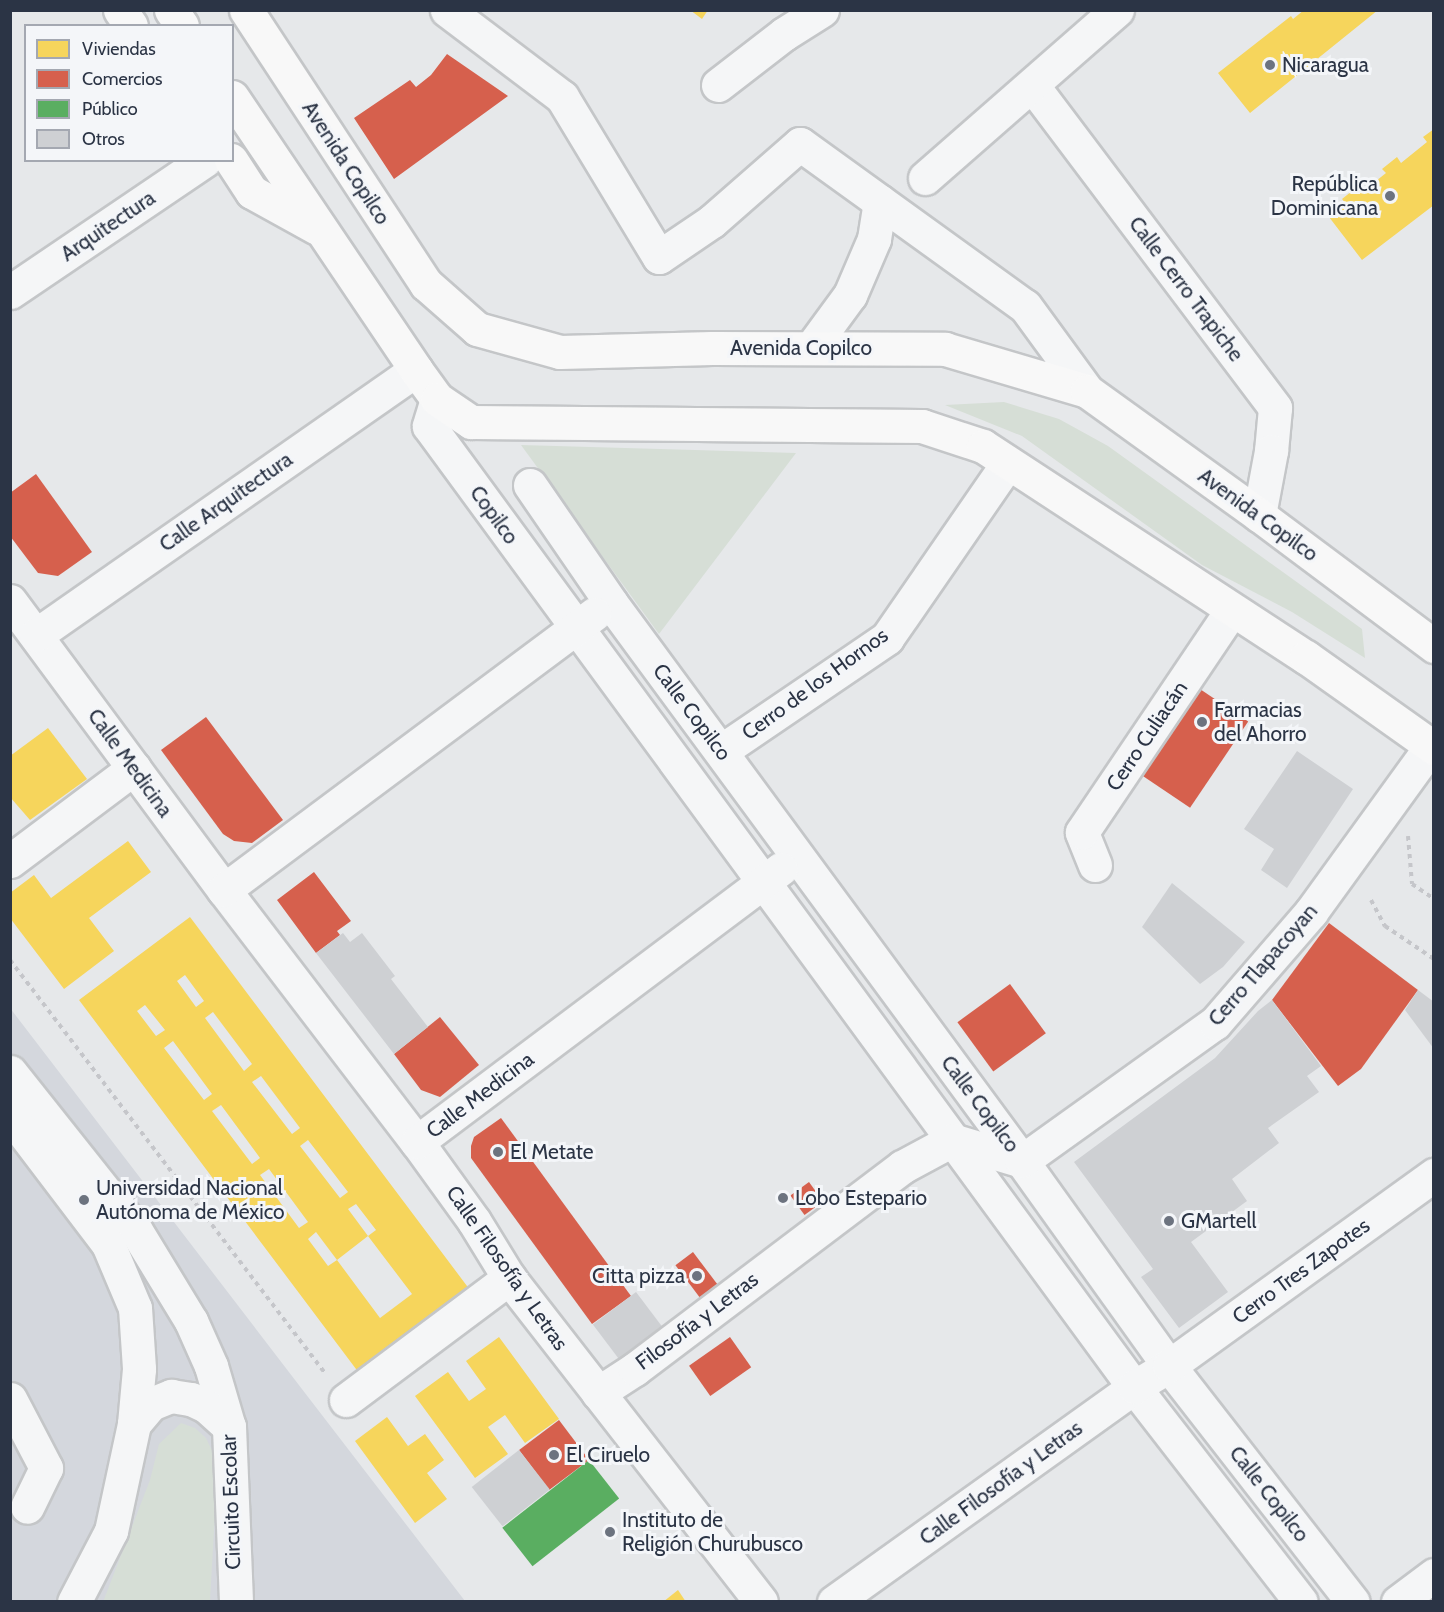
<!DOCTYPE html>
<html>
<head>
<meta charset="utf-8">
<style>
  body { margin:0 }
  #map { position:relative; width:1444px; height:1612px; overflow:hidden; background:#e6e8ea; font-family:Cabin,sans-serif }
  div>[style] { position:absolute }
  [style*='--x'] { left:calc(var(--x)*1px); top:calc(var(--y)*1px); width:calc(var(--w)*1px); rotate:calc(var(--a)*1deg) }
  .built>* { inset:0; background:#d4d7dd }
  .green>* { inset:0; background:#d6ded6 }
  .homes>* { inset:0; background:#f6d55c }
  .shops>* { inset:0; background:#d6604d; transform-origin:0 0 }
  .public>* { inset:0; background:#5aae61; transform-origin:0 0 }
  .building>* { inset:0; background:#ced0d3; transform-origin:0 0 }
  .path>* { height:4px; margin-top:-2px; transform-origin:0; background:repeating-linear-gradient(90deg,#c5c6ca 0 4.5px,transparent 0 9px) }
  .roads { filter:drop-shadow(2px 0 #c4c6c8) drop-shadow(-2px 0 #c4c6c8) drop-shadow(0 2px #c4c6c8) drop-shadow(0 -2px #c4c6c8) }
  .minor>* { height:33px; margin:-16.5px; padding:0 16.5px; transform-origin:16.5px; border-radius:16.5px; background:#f5f6f7 }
  .major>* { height:33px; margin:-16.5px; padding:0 16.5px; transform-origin:16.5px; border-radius:16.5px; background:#f8f8f8 }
  .dots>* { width:16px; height:16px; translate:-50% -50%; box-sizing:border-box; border:3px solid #f4f6f9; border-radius:50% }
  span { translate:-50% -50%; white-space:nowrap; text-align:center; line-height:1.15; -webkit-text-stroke:6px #f4f6f9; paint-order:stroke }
  .poi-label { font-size:21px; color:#2b3445 }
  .left { translate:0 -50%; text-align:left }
  .right { translate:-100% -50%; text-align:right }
  .street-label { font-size:21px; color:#2b3445 }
  .frame { position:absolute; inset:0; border:12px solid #2b3445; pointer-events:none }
  .legend { position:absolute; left:24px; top:24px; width:210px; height:138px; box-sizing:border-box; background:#f4f6f9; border:2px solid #a4a8b1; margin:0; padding:8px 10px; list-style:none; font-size:18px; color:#2b3445 }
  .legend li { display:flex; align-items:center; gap:12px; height:30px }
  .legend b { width:30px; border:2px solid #a4a8b1 }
</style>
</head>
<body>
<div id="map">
  <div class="built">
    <div style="clip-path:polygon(10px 1008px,305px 1393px,465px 1601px,11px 1601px)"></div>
  </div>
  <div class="green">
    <div style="clip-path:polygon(1004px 402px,1059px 419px,1108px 446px,1362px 629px,1365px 658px,1292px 612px,1202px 565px,1022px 436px,945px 405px)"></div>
    <div style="clip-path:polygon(521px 445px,796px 453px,659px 634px)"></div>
    <div style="clip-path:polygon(181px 1423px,195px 1428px,206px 1438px,215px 1457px,216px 1495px,210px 1601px,103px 1602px,150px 1480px,159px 1444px)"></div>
  </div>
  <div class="homes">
    <div style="clip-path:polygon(690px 10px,708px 10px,702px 19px)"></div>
    <div style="clip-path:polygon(1304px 10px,1378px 10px,1250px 113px,1218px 73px,1291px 16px,1293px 19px)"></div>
    <div style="clip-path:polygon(1434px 129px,1434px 205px,1362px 260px,1329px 217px,1346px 204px,1342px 199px,1357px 187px,1361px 193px,1386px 173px,1382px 169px,1397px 157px,1401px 163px,1427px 142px,1423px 137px)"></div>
    <div style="clip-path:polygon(48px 728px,87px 779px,30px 820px,10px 797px,10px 756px)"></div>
    <div style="clip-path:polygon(128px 841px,151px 872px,89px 918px,114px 951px,64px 989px,10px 918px,10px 893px,34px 875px,51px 898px)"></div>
    <div style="clip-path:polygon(evenodd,190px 917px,473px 1294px,362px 1377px,79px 1000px,190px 917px,185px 975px,204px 1001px,196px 1007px,177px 981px,185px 975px,190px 917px,145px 1005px,165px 1030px,156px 1036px,137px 1011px,145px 1005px,190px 917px,213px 1012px,252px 1064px,244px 1071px,205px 1018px,213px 1012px,190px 917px,173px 1041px,212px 1094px,204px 1100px,164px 1048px,173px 1041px,190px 917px,261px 1076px,300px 1128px,292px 1134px,252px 1082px,261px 1076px,190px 917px,221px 1105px,260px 1158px,252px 1164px,212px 1111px,221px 1105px,190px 917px,308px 1140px,348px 1192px,340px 1198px,300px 1146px,308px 1140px,190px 917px,269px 1169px,308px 1222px,299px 1228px,260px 1175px,269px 1169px,190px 917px,356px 1204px,376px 1230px,368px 1236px,412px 1294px,380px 1318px,337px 1260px,328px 1266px,308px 1239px,316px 1232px,337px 1260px,368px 1236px,348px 1209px,356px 1204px)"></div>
    <div style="clip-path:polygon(499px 1337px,559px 1419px,525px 1443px,505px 1415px,488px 1427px,508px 1454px,475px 1478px,415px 1396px,448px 1372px,469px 1401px,486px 1389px,466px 1361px)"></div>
    <div style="clip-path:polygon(387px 1417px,408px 1446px,425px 1434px,444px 1460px,427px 1473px,447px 1499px,415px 1523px,355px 1441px)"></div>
    <div style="clip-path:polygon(678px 1590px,686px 1602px,663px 1602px)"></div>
  </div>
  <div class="shops">
    <div style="clip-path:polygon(447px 54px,508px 96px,394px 179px,354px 118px,410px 80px,416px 87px,431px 75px)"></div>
    <div style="clip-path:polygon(36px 474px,92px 552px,58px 576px,38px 573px,10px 536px,10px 493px)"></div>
    <div style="left:1191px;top:683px;width:69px;height:104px;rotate:34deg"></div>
    <div style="clip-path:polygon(206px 717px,283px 820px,252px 843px,234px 841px,223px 834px,161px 750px)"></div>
    <div style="clip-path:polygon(314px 872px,351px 921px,337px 931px,340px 935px,316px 953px,277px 900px)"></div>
    <div style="clip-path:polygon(1329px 923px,1418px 990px,1361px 1069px,1338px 1086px,1272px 1000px)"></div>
    <div style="left:1010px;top:984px;width:61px;height:65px;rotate:54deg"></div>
    <div style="clip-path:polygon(440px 1017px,479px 1065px,440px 1097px,421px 1090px,394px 1054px)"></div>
    <div style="clip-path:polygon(501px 1118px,631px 1296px,592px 1324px,471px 1158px,471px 1146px,474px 1137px)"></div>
    <div style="left:809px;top:1182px;width:24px;height:23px;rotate:54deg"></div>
    <div style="left:693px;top:1252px;width:43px;height:22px;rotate:53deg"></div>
    <div style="left:730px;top:1337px;width:37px;height:50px;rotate:55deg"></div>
    <div style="left:559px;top:1420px;width:50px;height:50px;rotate:53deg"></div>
  </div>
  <div class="public">
    <div style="left:589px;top:1460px;width:49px;height:110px;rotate:52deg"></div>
  </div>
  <div class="building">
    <div style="clip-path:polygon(1297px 751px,1353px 789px,1287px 888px,1261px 870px,1274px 849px,1244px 829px)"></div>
    <div style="clip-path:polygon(1172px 883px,1245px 942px,1223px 967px,1200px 984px,1142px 927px)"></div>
    <div style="clip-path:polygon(343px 933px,350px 942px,362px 933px,395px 976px,391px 979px,428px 1027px,394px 1054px,316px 953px)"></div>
    <div style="clip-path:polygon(1418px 990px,1434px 1002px,1434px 1049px,1405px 1010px)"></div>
    <div style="clip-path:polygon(1272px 1000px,1321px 1066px,1307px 1076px,1319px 1092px,1268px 1128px,1279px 1143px,1232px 1179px,1247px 1201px,1191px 1242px,1228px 1292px,1179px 1328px,1141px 1277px,1153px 1269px,1074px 1162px,1215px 1058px,1258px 1011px)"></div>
    <div style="left:636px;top:1292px;width:48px;height:54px;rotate:53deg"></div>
    <div style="left:519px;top:1450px;width:50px;height:60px;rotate:52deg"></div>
  </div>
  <div class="path">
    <div style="--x:1408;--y:836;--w:48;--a:85.2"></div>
    <div style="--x:1412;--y:884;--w:27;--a:34"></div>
    <div style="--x:1371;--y:900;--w:30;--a:62"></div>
    <div style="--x:1385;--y:926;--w:59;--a:34"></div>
    <div style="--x:10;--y:960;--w:519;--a:52.67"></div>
  </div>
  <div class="roads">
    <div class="minor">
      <div style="--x:447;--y:10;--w:144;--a:37.1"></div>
      <div style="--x:562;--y:97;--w:187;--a:58.8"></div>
      <div style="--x:659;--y:257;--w:64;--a:-34.2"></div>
      <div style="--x:712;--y:221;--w:117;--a:-41.2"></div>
      <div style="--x:800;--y:144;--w:277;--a:35.8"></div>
      <div style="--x:1025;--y:306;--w:105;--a:53.9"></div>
      <div style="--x:718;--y:85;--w:83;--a:-37.7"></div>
      <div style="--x:784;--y:34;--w:45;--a:-32.3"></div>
      <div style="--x:1032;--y:85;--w:404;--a:53"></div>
      <div style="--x:1275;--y:408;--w:43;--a:95.3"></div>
      <div style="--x:1271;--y:451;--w:65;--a:100.6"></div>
      <div style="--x:925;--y:178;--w:255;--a:-41.2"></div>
      <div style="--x:10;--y:292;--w:235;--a:-34.1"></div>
      <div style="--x:811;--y:348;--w:66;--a:-53.7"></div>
      <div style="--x:850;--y:295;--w:61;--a:-66.8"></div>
      <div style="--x:874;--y:239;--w:38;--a:-81"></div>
      <div style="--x:437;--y:399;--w:28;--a:107"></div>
      <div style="--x:429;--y:426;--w:1192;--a:53.74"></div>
      <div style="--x:1134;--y:1387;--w:272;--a:52.2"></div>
      <div style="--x:530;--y:485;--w:143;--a:55.5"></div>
      <div style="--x:611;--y:603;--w:693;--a:53.63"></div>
      <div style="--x:1022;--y:1161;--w:252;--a:54.4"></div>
      <div style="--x:1169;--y:1366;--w:299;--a:52.1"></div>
      <div style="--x:10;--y:601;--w:360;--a:53.5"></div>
      <div style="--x:224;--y:890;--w:317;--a:52.6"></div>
      <div style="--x:417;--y:1142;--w:97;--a:54.2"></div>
      <div style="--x:474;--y:1221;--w:67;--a:58.4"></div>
      <div style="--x:509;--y:1278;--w:410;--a:52.1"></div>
      <div style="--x:36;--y:635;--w:463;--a:-34.9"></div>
      <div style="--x:721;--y:751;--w:201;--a:-34.2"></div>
      <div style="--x:887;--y:638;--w:211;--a:-55.4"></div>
      <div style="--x:10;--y:861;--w:155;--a:-36.9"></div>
      <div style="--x:1095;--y:865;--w:35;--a:-112"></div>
      <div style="--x:1082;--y:832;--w:268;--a:-56"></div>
      <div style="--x:224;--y:890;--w:462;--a:-36.7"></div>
      <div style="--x:10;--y:1072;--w:201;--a:51.5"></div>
      <div style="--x:135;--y:1229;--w:108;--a:58.7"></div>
      <div style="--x:191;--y:1321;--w:49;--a:66"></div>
      <div style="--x:211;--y:1366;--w:64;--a:73.6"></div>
      <div style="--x:229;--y:1427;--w:175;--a:87.7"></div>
      <div style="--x:10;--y:1115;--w:162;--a:52.8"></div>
      <div style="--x:108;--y:1244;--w:69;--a:67.1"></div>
      <div style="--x:135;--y:1308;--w:61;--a:86.2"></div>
      <div style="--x:139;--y:1369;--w:55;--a:95.2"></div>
      <div style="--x:134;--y:1424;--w:109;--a:102.1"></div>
      <div style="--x:111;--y:1531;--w:80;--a:117.5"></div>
      <div style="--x:417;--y:1142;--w:455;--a:-36.9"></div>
      <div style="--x:598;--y:1393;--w:44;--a:-33"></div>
      <div style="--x:635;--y:1369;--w:335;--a:-37.1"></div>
      <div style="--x:902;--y:1167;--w:57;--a:-28.4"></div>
      <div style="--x:952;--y:1140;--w:73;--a:16.7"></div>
      <div style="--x:1022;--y:1161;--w:237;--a:-35.6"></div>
      <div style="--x:1215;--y:1023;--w:147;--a:-49.1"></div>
      <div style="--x:1311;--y:912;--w:205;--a:-54.1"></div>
      <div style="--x:10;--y:1399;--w:78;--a:62.4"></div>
      <div style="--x:46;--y:1468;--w:43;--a:116"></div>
      <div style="--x:346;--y:1400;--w:204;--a:-36.8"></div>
      <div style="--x:134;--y:1424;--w:26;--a:-50"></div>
      <div style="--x:151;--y:1404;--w:22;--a:-22"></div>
      <div style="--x:171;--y:1396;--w:20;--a:9"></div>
      <div style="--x:191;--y:1399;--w:17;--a:25"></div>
      <div style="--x:206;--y:1406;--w:31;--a:42"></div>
      <div style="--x:834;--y:1602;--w:369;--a:-35.6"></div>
      <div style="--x:1134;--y:1387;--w:41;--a:-31"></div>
      <div style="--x:1169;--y:1366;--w:327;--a:-35.8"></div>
      <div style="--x:1398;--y:1602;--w:45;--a:-36.9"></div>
    </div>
    <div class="major">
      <div style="--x:120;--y:10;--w:19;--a:55"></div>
      <div style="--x:171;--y:10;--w:19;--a:55"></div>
      <div style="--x:246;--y:10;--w:328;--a:56.7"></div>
      <div style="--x:426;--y:284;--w:68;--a:41.4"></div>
      <div style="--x:477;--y:329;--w:86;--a:15.5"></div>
      <div style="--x:560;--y:352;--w:152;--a:-1.5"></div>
      <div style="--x:712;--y:348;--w:233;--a:0.2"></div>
      <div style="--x:945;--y:349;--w:148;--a:16.5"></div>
      <div style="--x:1087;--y:391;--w:212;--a:35.8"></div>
      <div style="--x:1259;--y:515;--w:219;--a:36.8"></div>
      <div style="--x:232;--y:97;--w:329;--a:56"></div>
      <div style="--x:416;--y:370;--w:36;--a:54"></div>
      <div style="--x:437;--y:399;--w:41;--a:34.1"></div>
      <div style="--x:471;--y:422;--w:451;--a:0.5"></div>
      <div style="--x:922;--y:426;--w:64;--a:18.2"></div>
      <div style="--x:983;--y:446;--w:386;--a:33.2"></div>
      <div style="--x:1306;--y:657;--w:157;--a:35.4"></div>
      <div style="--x:231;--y:160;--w:38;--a:57"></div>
      <div style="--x:252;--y:192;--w:74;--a:29"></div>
    </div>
  </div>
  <div class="dots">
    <div style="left:1270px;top:65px;background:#6c737f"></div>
    <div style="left:1390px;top:196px;background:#6c737f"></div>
    <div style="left:1202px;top:722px;background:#6c737f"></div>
    <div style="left:498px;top:1152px;background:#6c737f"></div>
    <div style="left:783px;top:1198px;background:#6c737f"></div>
    <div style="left:84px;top:1200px;background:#6c737f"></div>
    <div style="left:1169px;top:1221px;background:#6c737f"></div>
    <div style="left:697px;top:1276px;background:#6c737f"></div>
    <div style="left:554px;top:1455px;background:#6c737f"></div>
    <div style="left:610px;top:1532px;background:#6c737f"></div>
  </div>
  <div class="poi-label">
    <span class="left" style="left:1282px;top:65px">Nicaragua</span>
    <span class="right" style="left:1378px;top:196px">República<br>Dominicana</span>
    <span class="left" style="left:1214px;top:722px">Farmacias<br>del Ahorro</span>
    <span class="left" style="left:510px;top:1152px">El Metate</span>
    <span class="left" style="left:96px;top:1200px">Universidad Nacional<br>Autónoma de México</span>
    <span class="left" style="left:795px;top:1198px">Lobo Estepario</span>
    <span class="left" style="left:1181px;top:1221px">GMartell</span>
    <span class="right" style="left:685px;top:1276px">Citta pizza</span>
    <span class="left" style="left:566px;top:1455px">El Ciruelo</span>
    <span class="left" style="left:622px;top:1532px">Instituto de<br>Religión Churubusco</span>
  </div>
  <div class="street-label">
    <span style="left:346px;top:163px;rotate:57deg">Avenida Copilco</span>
    <span style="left:108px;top:226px;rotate:-34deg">Arquitectura</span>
    <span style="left:1186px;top:289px;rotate:53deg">Calle Cerro Trapiche</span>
    <span style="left:801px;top:348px">Avenida Copilco</span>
    <span style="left:226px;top:502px;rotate:-35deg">Calle Arquitectura</span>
    <span style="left:494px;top:515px;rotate:54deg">Copilco</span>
    <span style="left:1258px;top:515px;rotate:36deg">Avenida Copilco</span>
    <span style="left:815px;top:684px;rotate:-36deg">Cerro de los Hornos</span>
    <span style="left:692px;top:712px;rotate:53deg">Calle Copilco</span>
    <span style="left:1147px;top:736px;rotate:-56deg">Cerro Culiacán</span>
    <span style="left:130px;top:763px;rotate:54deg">Calle Medicina</span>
    <span style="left:1263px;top:965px;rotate:-49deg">Cerro Tlapacoyan</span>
    <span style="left:480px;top:1095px;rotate:-37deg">Calle Medicina</span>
    <span style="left:980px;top:1104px;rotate:53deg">Calle Copilco</span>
    <span style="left:507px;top:1268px;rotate:55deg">Calle Filosofía y Letras</span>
    <span style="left:1301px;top:1271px;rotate:-36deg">Cerro Tres Zapotes</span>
    <span style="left:697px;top:1321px;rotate:-37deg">Filosofía y Letras</span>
    <span style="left:1001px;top:1483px;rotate:-36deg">Calle Filosofía y Letras</span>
    <span style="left:1269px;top:1494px;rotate:52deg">Calle Copilco</span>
    <span style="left:231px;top:1502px;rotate:-92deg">Circuito Escolar</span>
  </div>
  <div class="frame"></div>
  <ul class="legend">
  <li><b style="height:16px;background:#f6d55c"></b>Viviendas</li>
  <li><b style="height:16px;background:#d6604d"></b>Comercios</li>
  <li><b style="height:16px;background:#5aae61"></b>Público</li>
  <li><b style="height:16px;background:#ced0d3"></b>Otros</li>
  </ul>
</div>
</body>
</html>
